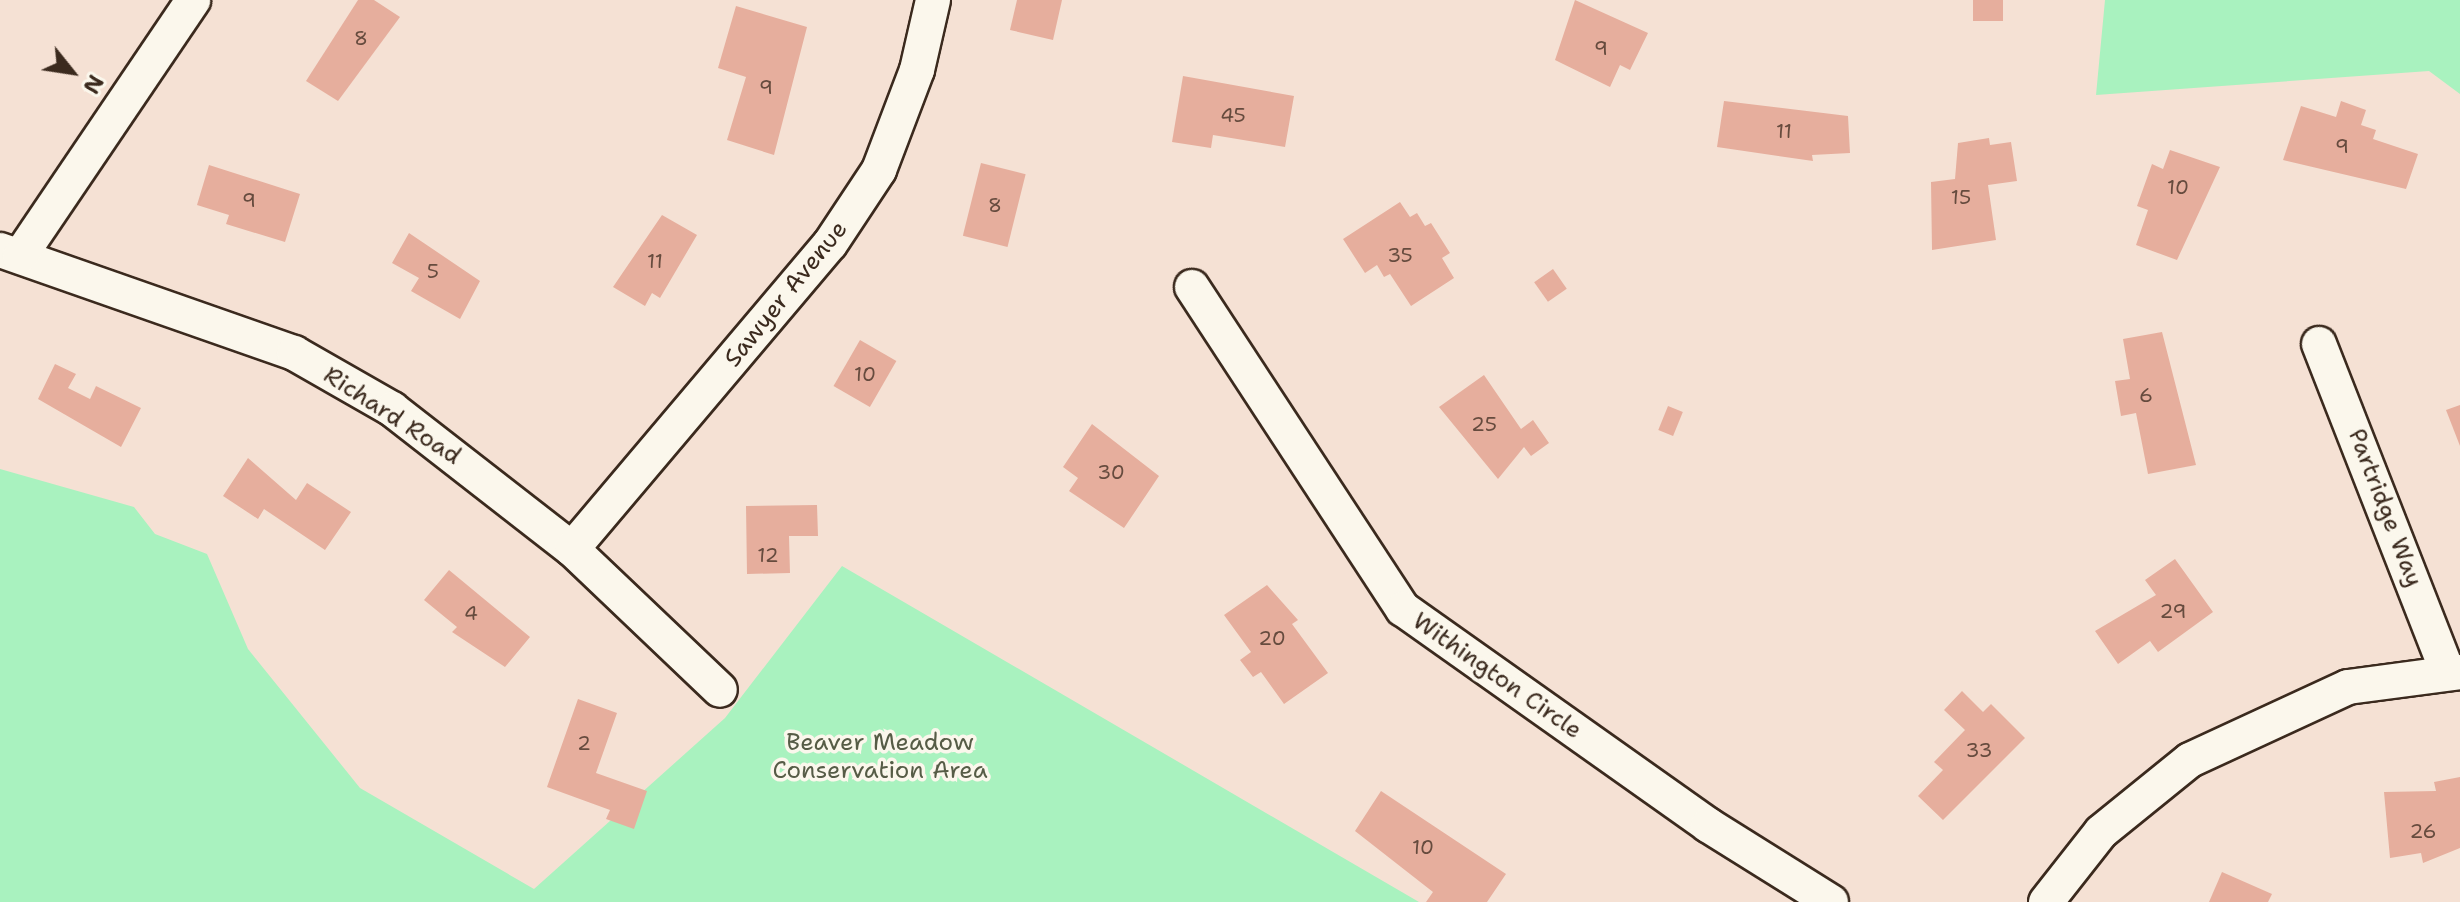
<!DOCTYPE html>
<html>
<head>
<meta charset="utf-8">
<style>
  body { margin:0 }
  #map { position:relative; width:2460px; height:902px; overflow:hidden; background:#f5e1d4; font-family:"Shantell Sans",sans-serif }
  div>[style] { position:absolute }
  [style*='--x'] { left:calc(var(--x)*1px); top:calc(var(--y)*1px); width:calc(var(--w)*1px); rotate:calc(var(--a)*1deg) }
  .green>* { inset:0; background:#a9f2bf }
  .building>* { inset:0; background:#e6ae9d; transform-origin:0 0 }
  .roads { filter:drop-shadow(2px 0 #3b2a1e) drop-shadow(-2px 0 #3b2a1e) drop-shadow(0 2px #3b2a1e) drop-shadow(0 -2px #3b2a1e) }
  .street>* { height:34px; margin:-17px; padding:0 17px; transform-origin:17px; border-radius:17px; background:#fbf7ec }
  span { translate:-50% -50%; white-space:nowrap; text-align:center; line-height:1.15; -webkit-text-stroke:7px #fbf7ec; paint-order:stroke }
  .number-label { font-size:20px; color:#664b3e }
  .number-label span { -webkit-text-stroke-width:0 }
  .street-label { font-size:24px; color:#3b2a1e }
  .park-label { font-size:24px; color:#565c46 }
  .north { position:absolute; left:32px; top:32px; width:80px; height:80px; -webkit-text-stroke:6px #fbf7ec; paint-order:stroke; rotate:120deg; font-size:22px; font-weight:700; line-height:32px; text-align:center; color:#3b2a1e }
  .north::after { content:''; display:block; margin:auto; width:28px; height:36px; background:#3b2a1e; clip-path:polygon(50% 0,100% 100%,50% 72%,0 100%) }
</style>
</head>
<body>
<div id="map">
  <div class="green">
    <div style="clip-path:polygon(2105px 0,2460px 0,2460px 94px,2429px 71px,2096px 95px)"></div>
    <div style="clip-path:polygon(0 469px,134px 507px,155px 534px,207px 554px,248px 649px,360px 788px,534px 889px,725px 718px,842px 566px,1419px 902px,0 902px)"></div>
  </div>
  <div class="building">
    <div style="clip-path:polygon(358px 0,374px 0,400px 17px,338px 101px,306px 81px)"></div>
    <div style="clip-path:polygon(1017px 0,1062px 0,1053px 40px,1010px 30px)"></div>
    <div style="clip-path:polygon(1575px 0,1648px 33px,1630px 70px,1620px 65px,1610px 87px,1555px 60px)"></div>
    <div style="left:1973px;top:0;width:30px;height:21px"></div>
    <div style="clip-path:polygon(736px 6px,807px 27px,774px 155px,727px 140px,746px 77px,718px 68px)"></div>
    <div style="clip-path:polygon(1183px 76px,1294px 96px,1285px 147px,1213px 135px,1211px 148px,1172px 142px)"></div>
    <div style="clip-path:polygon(1724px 101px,1848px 116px,1850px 153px,1812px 155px,1813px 161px,1717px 147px)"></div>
    <div style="clip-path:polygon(2341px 101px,2366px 110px,2361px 125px,2376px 130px,2373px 139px,2418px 154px,2406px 189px,2283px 160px,2301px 106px,2336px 117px)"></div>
    <div style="clip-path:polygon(1989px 138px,1990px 145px,2011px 142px,2017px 181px,1988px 185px,1996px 240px,1932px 250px,1931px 182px,1955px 179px,1958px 143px)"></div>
    <div style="clip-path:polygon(2170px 150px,2220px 167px,2177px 260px,2136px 245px,2148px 210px,2137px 206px,2152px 164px,2163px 169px)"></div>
    <div style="left:981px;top:163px;width:46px;height:75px;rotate:14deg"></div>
    <div style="clip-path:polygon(209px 165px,300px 194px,285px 242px,226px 224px,229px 215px,197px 205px)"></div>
    <div style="clip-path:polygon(1400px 202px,1410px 217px,1417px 213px,1425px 226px,1431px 223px,1450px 253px,1442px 258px,1454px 278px,1411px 306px,1390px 274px,1384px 277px,1377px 265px,1365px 273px,1343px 239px)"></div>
    <div style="clip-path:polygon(662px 215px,697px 235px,660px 298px,652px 293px,645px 306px,613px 287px)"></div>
    <div style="clip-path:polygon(409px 233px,480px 281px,460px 319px,411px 291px,419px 278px,392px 263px)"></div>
    <div style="left:1553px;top:269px;width:24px;height:23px;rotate:55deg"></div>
    <div style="clip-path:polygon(2162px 332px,2196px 465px,2148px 474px,2136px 413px,2121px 416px,2115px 381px,2130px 379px,2123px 339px)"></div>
    <div style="left:860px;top:340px;width:42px;height:53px;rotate:30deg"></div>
    <div style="clip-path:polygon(55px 364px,76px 374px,68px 388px,90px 399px,96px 386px,141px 408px,121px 447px,38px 399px)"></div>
    <div style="clip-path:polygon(1484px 375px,1521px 429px,1533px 420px,1549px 443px,1531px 456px,1524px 447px,1498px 479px,1439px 407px)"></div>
    <div style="clip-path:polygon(2460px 405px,2460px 446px,2446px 410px)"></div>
    <div style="left:1668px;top:406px;width:16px;height:26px;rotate:22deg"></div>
    <div style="clip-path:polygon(1092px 424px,1159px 476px,1124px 528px,1069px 491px,1078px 478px,1063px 467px)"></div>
    <div style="clip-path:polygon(248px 458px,296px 500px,307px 483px,351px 512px,325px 550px,264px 509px,258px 519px,223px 496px)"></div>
    <div style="clip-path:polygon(817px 505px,818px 536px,789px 536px,790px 573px,747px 574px,746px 506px)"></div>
    <div style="clip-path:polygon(2175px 559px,2213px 612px,2158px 652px,2150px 641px,2118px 664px,2095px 631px,2156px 595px,2145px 580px)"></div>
    <div style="clip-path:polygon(449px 570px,530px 637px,505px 667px,452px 632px,457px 627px,424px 600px)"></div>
    <div style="clip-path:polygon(1267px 585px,1298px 620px,1292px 624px,1328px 673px,1284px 704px,1261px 672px,1253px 677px,1240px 660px,1251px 652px,1224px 615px)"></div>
    <div style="clip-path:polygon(1962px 691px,1983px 712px,1991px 704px,2025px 738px,1943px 820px,1918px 796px,1943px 770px,1934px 762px,1965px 730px,1944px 710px)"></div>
    <div style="clip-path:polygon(578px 699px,617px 713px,596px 773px,647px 791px,634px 829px,606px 819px,610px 810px,547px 787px)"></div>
    <div style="clip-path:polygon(2460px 777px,2460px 848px,2423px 863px,2421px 853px,2390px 858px,2384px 792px,2436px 791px,2434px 782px)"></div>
    <div style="clip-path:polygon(1381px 791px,1506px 874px,1487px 902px,1426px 902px,1433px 892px,1355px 831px)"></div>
    <div style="clip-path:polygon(2222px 872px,2272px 894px,2268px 902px,2209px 902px)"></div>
  </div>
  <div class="roads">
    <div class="street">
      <div style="--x:0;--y:250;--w:312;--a:19.3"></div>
      <div style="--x:294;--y:353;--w:113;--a:29.7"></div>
      <div style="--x:392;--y:409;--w:228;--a:37.9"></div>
      <div style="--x:572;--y:549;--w:204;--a:43.6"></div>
      <div style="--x:20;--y:256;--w:309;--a:-55.9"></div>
      <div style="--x:1192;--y:287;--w:385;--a:56.8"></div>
      <div style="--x:1403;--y:609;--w:374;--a:35.3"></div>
      <div style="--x:1708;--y:825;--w:145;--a:32"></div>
      <div style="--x:2319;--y:344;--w:353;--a:68.6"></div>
      <div style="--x:572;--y:549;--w:399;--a:-49.8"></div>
      <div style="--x:830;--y:244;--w:89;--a:-56.5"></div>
      <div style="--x:879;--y:170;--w:107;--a:-69.2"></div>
      <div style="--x:917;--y:70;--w:72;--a:-77.1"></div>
      <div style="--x:2046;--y:902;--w:89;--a:-51.8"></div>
      <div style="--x:2101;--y:832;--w:114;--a:-39"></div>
      <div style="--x:2190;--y:760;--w:174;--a:-24.8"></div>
      <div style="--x:2348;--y:687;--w:113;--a:-7.6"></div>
    </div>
  </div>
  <div class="number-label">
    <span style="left:361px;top:38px">8</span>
    <span style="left:1601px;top:48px">9</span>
    <span style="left:766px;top:87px">9</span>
    <span style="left:1233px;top:115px">45</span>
    <span style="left:1784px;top:131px">11</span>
    <span style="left:2342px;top:146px">9</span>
    <span style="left:2178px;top:187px">10</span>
    <span style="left:1961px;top:197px">15</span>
    <span style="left:249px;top:200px">9</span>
    <span style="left:995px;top:205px">8</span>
    <span style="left:1400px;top:255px">35</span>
    <span style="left:655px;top:261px">11</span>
    <span style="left:433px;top:271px">5</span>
    <span style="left:865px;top:374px">10</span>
    <span style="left:2146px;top:395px">6</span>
    <span style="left:1484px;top:424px">25</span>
    <span style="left:1111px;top:472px">30</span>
    <span style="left:768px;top:555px">12</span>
    <span style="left:2173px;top:611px">29</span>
    <span style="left:471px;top:613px">4</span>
    <span style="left:1272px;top:638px">20</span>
    <span style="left:584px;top:743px">2</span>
    <span style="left:1979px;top:750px">33</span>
    <span style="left:2423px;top:831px">26</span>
    <span style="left:1423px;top:847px">10</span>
  </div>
  <div class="street-label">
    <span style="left:786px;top:294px;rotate:-51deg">Sawyer Avenue</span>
    <span style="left:392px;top:416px;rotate:33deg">Richard Road</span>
    <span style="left:2385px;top:508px;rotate:69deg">Partridge Way</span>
    <span style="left:1497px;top:676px;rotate:35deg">Withington Circle</span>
  </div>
  <div class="park-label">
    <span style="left:880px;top:757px">Beaver Meadow<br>Conservation Area</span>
  </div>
  <div class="north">N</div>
</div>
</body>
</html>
